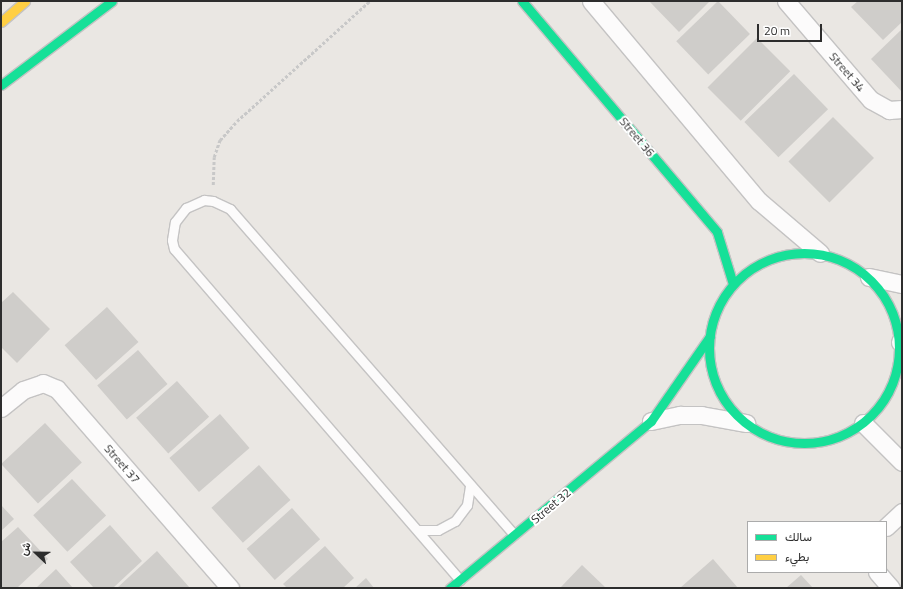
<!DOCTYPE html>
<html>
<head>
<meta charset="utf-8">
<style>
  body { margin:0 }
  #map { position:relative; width:903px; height:589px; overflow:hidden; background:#eae7e3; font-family:"Titillium Web",Vazirmatn,sans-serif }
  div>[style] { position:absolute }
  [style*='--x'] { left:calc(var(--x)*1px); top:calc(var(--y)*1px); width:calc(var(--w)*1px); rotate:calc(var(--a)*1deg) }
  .building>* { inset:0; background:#cfcdca; transform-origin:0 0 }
  .path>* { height:2.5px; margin-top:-1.25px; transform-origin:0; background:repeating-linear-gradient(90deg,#c8c8c8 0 3px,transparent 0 5px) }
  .roads { filter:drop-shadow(1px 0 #c4c3c3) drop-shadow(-1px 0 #c4c3c3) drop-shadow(0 1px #c4c3c3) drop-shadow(0 -1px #c4c3c3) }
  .lane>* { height:9px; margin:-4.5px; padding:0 4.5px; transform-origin:4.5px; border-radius:4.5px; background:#fcfbfb }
  .street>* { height:17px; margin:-8.5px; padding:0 8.5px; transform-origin:8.5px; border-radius:8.5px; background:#fcfbfb }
  .fast>* { height:9px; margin:-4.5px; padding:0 4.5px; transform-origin:4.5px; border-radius:4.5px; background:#16e098 }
  .fast>.ring { margin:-4.5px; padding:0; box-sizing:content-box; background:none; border:9px solid #16e098; border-radius:50% }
  .slow>* { height:9px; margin:-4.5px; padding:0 4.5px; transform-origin:4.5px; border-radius:4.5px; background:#ffcf43 }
  span { translate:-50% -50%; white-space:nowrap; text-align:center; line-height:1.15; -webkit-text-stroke:4px #fff; paint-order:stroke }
  .street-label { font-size:12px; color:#2d2d2d }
  .frame { position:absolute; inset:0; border:2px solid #2d2d2d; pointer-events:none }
  .legend { position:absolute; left:747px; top:521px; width:140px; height:52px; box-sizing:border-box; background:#fff; border:1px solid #ababab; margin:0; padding:5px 7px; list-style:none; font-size:12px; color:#2d2d2d }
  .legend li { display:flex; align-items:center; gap:8px; height:20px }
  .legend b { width:20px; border:1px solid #ababab }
  .north { position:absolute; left:16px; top:533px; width:40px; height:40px; -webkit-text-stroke:3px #fff; paint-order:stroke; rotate:292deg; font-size:11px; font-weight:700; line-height:16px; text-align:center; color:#2d2d2d }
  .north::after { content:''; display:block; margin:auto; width:14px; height:18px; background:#2d2d2d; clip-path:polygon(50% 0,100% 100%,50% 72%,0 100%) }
  .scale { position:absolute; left:757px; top:24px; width:65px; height:18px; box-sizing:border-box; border:2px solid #2d2d2d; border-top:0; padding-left:5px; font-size:12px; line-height:14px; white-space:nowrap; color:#2d2d2d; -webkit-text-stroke:3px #fff; paint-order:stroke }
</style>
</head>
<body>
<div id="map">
  <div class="building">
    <div style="clip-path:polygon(649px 1px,710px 1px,679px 32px)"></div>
    <div style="left:718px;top:1px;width:46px;height:58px;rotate:46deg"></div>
    <div style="clip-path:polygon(858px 1px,902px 1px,902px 22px,883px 40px,851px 7px)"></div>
    <div style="clip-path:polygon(902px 29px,902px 92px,871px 59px)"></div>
    <div style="left:757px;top:38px;width:47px;height:70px;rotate:45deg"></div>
    <div style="left:794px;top:74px;width:49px;height:69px;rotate:46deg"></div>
    <div style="left:833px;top:117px;width:58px;height:63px;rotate:45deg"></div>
    <div style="clip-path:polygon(13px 292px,50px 329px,17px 363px,1px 347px,1px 303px)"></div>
    <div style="left:107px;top:307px;width:47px;height:57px;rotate:48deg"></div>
    <div style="left:138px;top:350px;width:45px;height:54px;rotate:49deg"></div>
    <div style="left:177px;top:381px;width:48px;height:55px;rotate:48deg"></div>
    <div style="left:220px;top:414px;width:45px;height:67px;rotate:49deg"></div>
    <div style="left:45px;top:423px;width:54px;height:60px;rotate:47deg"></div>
    <div style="left:259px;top:465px;width:47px;height:64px;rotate:48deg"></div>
    <div style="left:72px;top:479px;width:50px;height:53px;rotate:47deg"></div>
    <div style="clip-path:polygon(1px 505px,14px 519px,1px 531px)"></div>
    <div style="left:292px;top:508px;width:42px;height:61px;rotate:48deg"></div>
    <div style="clip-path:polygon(110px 525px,142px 561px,113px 588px,94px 588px,70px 562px)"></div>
    <div style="clip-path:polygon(18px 527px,48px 559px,17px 588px,1px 588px,1px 542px)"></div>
    <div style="clip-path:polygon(325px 546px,354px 578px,343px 588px,287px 588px,283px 584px)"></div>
    <div style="clip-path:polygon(157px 551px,190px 588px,117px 588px)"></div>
    <div style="clip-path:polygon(713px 559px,738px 588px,680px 588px)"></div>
    <div style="clip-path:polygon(582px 565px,606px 588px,560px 588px)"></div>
    <div style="clip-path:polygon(56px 569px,73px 588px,36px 588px)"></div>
    <div style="clip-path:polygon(801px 575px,813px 588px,786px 588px)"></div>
    <div style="clip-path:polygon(366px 578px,374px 588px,355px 588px)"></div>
  </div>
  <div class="path">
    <div style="--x:213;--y:185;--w:28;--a:-88"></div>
    <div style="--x:214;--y:157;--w:18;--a:-71"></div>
    <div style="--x:220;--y:140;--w:25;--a:-48"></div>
    <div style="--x:237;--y:121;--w:179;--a:-42.1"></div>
  </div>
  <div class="roads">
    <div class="lane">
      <div style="--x:418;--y:530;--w:20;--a:0"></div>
      <div style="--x:438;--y:530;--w:19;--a:-28"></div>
      <div style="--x:455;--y:521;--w:20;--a:-53"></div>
      <div style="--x:467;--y:505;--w:19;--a:-81"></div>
      <div style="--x:460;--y:580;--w:437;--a:-130.8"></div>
      <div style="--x:174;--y:249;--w:9;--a:-103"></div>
      <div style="--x:172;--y:240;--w:18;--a:-81"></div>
      <div style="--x:175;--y:222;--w:18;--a:-52"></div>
      <div style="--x:186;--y:208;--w:20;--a:-24"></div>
      <div style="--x:204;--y:200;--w:9;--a:6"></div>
      <div style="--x:213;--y:201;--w:19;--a:25"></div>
      <div style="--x:230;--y:209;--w:432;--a:48.9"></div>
    </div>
    <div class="street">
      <div style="--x:591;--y:1;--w:261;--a:50"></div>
      <div style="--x:759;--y:201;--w:80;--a:40.4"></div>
      <div style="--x:786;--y:1;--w:130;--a:49.4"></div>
      <div style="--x:871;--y:100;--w:21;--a:29"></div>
      <div style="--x:889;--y:110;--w:13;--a:-4"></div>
      <div style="--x:869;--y:277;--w:34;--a:12"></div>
      <div style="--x:900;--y:342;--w:4;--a:-63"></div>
      <div style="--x:1;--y:408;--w:28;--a:-39"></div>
      <div style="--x:23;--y:390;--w:21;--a:-19"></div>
      <div style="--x:43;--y:383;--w:15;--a:23"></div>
      <div style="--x:57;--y:389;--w:264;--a:49"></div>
      <div style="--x:651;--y:421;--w:30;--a:-12"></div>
      <div style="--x:680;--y:415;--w:21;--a:0"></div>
      <div style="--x:701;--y:415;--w:46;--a:10.1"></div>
      <div style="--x:863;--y:423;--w:55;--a:45"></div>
      <div style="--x:886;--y:527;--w:22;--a:-43"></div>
      <div style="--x:877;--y:572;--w:21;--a:49"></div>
    </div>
    <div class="fast">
      <div style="--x:522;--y:1;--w:302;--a:49.8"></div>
      <div style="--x:717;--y:232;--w:54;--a:72.9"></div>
      <div style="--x:1;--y:85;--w:139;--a:-37.1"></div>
      <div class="ring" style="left:709px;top:253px;width:181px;height:181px"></div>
      <div style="--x:450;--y:588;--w:261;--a:-39.7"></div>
      <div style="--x:651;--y:421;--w:103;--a:-55.2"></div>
    </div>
    <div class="slow">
      <div style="--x:1;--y:22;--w:32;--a:-41"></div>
    </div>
  </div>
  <div class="street-label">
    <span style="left:847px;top:72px;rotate:49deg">Street 34</span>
    <span style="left:637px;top:137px;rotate:50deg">Street 36</span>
    <span style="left:122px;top:464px;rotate:49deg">Street 37</span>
    <span style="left:551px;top:506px;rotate:-40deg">Street 32</span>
  </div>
  <div class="frame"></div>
  <ul class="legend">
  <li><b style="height:5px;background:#16e098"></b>سالك</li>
  <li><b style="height:5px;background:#ffcf43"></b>بطيء</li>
  </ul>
  <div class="north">ش</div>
  <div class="scale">20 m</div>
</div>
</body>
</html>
